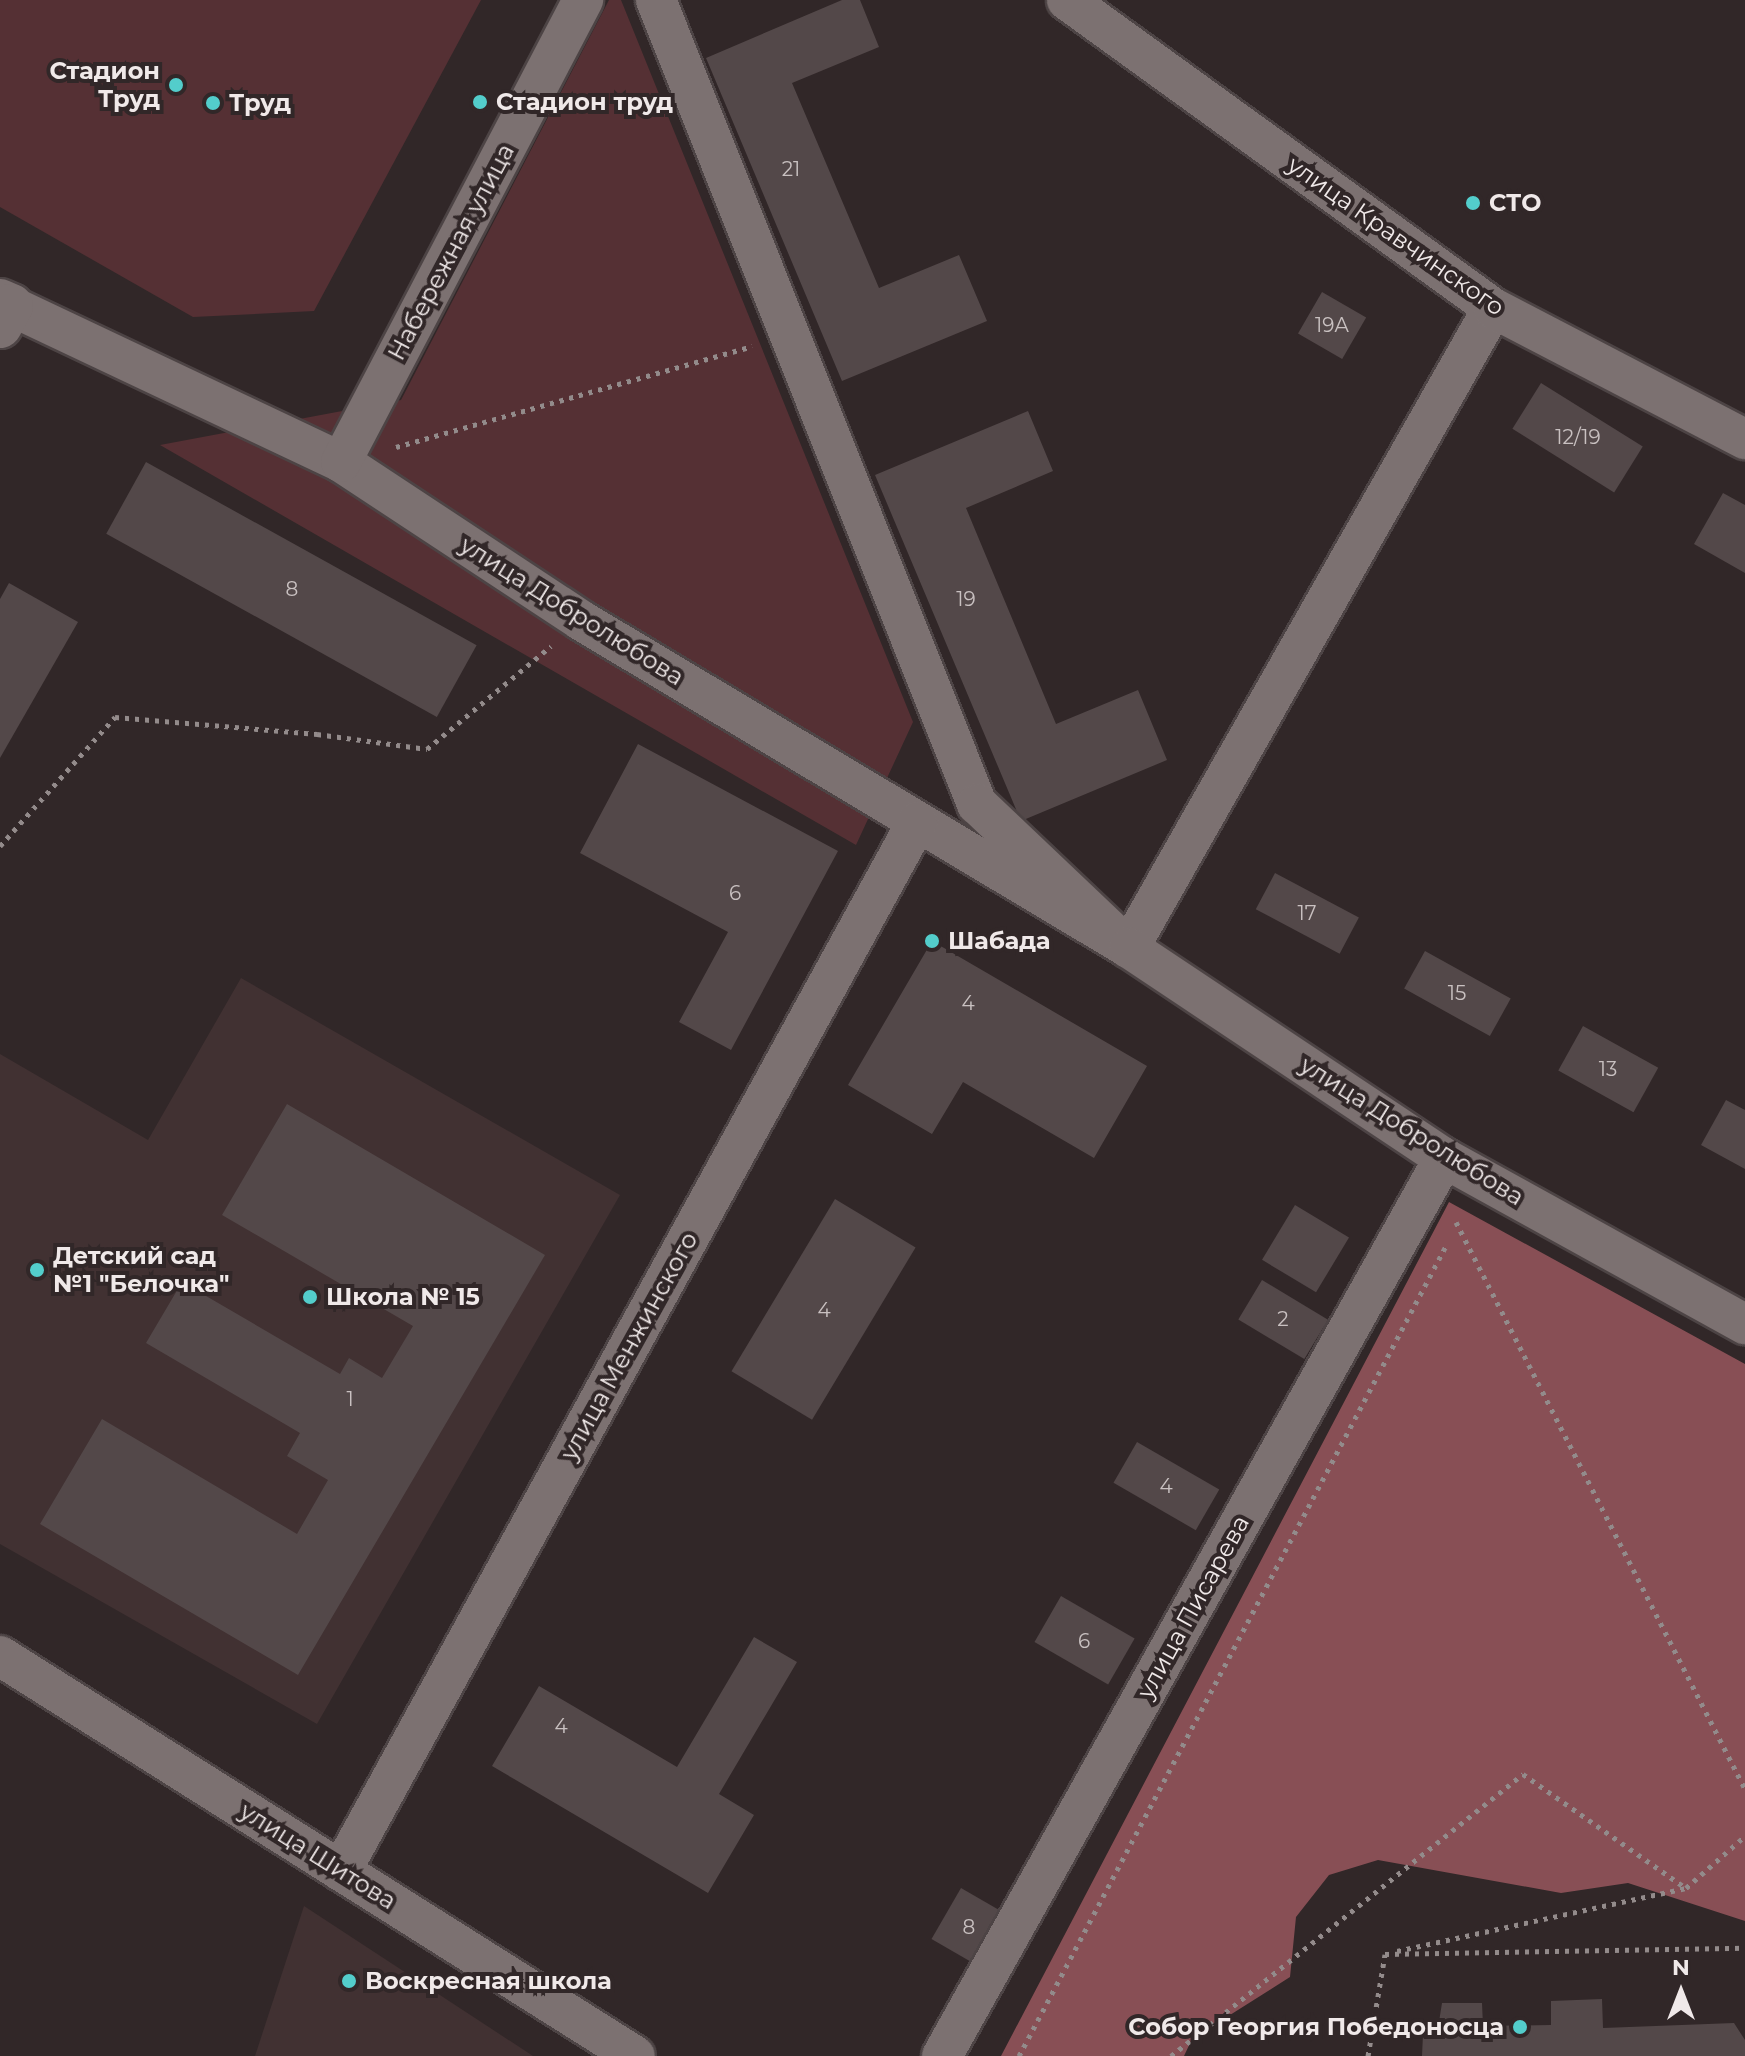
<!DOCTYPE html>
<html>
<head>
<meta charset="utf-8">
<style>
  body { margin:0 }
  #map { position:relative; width:1745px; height:2056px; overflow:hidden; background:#312728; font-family:Montserrat,sans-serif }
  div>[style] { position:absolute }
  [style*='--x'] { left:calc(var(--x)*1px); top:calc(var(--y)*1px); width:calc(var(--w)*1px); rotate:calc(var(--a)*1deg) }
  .built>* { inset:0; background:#413132 }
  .green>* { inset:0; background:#553034 }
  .forest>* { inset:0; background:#884f55 }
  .building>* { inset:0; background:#534849; transform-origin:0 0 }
  .path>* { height:5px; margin-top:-2.5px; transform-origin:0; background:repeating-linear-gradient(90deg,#938b8b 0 4px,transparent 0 10px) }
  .roads { filter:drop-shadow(2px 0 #4d4445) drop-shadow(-2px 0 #4d4445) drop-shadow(0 2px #4d4445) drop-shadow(0 -2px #4d4445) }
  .minor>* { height:40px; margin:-20px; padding:0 20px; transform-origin:20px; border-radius:20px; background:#7c7171 }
  .secondary>* { height:44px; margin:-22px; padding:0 22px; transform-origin:22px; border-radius:22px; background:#7c7171 }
  .dots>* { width:22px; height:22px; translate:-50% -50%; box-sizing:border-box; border:4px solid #312728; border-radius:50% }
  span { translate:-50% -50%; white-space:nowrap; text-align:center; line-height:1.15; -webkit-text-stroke:8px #312728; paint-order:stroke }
  .number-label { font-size:20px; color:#c9c1c1 }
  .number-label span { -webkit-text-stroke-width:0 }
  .poi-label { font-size:24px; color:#f0e9e9; font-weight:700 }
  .right { translate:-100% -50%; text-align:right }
  .left { translate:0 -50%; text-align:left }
  .street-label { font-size:24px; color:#f0e9e9 }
  .north { position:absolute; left:1641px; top:1952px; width:80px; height:80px; -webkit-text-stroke:6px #312728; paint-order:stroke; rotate:0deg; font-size:22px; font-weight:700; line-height:32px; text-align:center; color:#f0e9e9 }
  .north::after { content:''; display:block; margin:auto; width:28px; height:36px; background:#f0e9e9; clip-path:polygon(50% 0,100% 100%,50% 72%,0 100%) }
</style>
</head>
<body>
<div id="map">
  <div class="built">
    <div style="clip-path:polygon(241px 978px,620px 1195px,317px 1724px,0 1544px,0 1054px,148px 1140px)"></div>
    <div style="clip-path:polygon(304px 1906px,533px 2056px,255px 2056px)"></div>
  </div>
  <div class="green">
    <div style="clip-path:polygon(0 0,481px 0,314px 311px,193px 317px,0 207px)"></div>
    <div style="clip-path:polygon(609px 0,621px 0,913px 722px,856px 845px,160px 445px,401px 400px)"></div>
  </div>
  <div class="forest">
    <div style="clip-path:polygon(1449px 1202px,1745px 1364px,1745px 1921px,1628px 1883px,1561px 1893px,1378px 1860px,1329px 1875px,1296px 1917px,1290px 1977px,1192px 2039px,1184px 2056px,1001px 2056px)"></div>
  </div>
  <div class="building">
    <div style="clip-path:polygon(842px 0,860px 0,879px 47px,792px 83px,879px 288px,959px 255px,987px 321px,842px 381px,706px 58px)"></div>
    <div style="left:1322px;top:292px;width:51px;height:48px;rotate:30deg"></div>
    <div style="left:1541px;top:383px;width:120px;height:54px;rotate:32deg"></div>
    <div style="clip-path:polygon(1028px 411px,1053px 471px,966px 508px,1056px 724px,1138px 690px,1167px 760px,1021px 821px,875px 475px)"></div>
    <div style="left:146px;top:462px;width:378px;height:82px;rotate:29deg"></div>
    <div style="clip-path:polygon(1723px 493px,1745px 505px,1745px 573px,1694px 544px)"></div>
    <div style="clip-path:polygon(9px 583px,78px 622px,0 758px,0 599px)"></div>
    <div style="clip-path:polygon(638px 744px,838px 851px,731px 1050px,679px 1022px,728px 932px,580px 853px)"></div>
    <div style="left:1275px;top:873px;width:95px;height:41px;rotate:28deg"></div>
    <div style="clip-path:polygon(932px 941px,1147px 1066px,1094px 1158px,963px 1082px,932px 1134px,848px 1085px)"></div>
    <div style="left:1425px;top:951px;width:98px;height:43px;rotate:29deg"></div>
    <div style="left:1583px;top:1026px;width:86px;height:51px;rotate:29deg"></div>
    <div style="clip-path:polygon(1726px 1100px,1745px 1110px,1745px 1169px,1701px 1145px)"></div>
    <div style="clip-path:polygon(287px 1104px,545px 1255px,298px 1675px,40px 1524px,102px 1419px,297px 1534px,328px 1480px,287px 1456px,300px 1433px,146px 1343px,182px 1282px,340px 1374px,349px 1358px,382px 1378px,413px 1326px,222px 1215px)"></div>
    <div style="left:835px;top:1199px;width:94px;height:201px;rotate:31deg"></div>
    <div style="left:1295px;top:1205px;width:63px;height:64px;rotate:31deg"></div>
    <div style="left:1262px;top:1280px;width:77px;height:46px;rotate:31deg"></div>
    <div style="left:1137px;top:1442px;width:95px;height:47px;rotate:30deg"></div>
    <div style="left:1061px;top:1596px;width:85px;height:53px;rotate:30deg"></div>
    <div style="clip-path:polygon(754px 1637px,797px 1662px,719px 1794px,754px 1815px,708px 1893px,492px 1766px,539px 1686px,677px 1767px)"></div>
    <div style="left:961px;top:1888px;width:53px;height:59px;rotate:30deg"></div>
    <div style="clip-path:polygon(1602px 1999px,1603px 2028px,1734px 2023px,1745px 2040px,1745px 2056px,1422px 2056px,1423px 2034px,1438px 2028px,1442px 2003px,1482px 2003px,1483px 2026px,1551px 2025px,1551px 2001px)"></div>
  </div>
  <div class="path">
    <div style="--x:396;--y:447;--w:370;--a:-15.8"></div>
    <div style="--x:0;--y:846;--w:173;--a:-48.3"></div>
    <div style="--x:115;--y:717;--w:203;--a:4.8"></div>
    <div style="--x:317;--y:734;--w:111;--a:7.8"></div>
    <div style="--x:427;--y:749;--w:161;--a:-39.7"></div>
    <div style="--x:1456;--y:1222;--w:636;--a:62.99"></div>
    <div style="--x:1397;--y:1951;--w:296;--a:-12.3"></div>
    <div style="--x:1686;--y:1888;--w:79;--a:-41.4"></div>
    <div style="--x:1019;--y:2056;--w:918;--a:-62.21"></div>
    <div style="--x:1171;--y:2056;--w:451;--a:-38.7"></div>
    <div style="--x:1523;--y:1774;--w:199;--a:35"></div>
    <div style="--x:1368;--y:2056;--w:103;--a:-80.5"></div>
    <div style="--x:1385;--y:1954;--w:360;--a:-1"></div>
  </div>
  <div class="roads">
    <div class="minor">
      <div style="--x:656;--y:0;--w:866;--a:68.24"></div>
      <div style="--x:977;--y:804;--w:209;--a:43.5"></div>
      <div style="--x:1129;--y:948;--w:736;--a:-60.37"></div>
      <div style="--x:1067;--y:0;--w:526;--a:35.87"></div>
      <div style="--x:1493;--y:308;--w:284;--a:27.5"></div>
      <div style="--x:11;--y:306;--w:365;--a:25.3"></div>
      <div style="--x:341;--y:462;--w:289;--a:33.4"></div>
      <div style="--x:582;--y:621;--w:637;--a:30.87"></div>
      <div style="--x:1129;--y:948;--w:379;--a:33.7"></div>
      <div style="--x:1444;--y:1158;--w:344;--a:28.9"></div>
      <div style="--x:341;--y:462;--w:522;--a:-62.35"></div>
      <div style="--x:0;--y:1656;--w:750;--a:32.21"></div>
      <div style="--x:341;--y:1871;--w:1197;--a:-61.23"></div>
      <div style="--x:942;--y:2056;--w:1029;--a:-60.79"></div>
    </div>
    <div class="secondary">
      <div style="--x:0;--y:301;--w:12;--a:24"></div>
      <div style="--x:11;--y:306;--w:23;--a:119"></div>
    </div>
  </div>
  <div class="dots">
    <div style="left:176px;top:85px;background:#53cdcb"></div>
    <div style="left:480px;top:102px;background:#53cdcb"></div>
    <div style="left:213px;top:103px;background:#53cdcb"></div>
    <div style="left:1473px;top:203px;background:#53cdcb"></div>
    <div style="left:932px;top:941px;background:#53cdcb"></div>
    <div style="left:37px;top:1270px;background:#53cdcb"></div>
    <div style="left:310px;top:1297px;background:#53cdcb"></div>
    <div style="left:349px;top:1981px;background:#53cdcb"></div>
    <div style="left:1520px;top:2027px;background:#53cdcb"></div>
  </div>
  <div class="number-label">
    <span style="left:791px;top:169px">21</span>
    <span style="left:1332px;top:325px">19А</span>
    <span style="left:1578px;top:437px">12/19</span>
    <span style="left:292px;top:589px">8</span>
    <span style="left:966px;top:599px">19</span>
    <span style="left:735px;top:893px">6</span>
    <span style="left:1307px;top:913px">17</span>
    <span style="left:1457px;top:993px">15</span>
    <span style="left:968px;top:1003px">4</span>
    <span style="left:1608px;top:1069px">13</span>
    <span style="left:824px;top:1310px">4</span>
    <span style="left:1283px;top:1319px">2</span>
    <span style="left:350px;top:1399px">1</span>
    <span style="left:1166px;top:1486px">4</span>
    <span style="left:1084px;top:1641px">6</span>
    <span style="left:561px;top:1726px">4</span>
    <span style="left:969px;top:1927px">8</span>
  </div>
  <div class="poi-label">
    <span class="right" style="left:160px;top:85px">Стадион<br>Труд</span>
    <span class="left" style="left:496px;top:102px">Стадион труд</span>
    <span class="left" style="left:229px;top:103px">Труд</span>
    <span class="left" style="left:1489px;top:203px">СТО</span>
    <span class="left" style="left:948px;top:941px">Шабада</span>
    <span class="left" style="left:53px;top:1270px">Детский сад<br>№1 "Белочка"</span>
    <span class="left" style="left:326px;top:1297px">Школа № 15</span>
    <span class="left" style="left:365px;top:1981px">Воскресная школа</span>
    <span class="right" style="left:1504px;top:2027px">Собор Георгия Победоносца</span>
  </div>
  <div class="street-label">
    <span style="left:1396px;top:236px;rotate:35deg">улица Кравчинского</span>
    <span style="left:451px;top:252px;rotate:-62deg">Набережная улица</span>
    <span style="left:572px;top:611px;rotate:32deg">улица Добролюбова</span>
    <span style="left:1412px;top:1131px;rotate:32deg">улица Добролюбова</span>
    <span style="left:629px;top:1346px;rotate:-61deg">улица Менжинского</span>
    <span style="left:1193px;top:1607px;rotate:-61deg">улица Писарева</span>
    <span style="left:318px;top:1856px;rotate:32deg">улица Шитова</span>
  </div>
  <div class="north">N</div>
</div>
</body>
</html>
